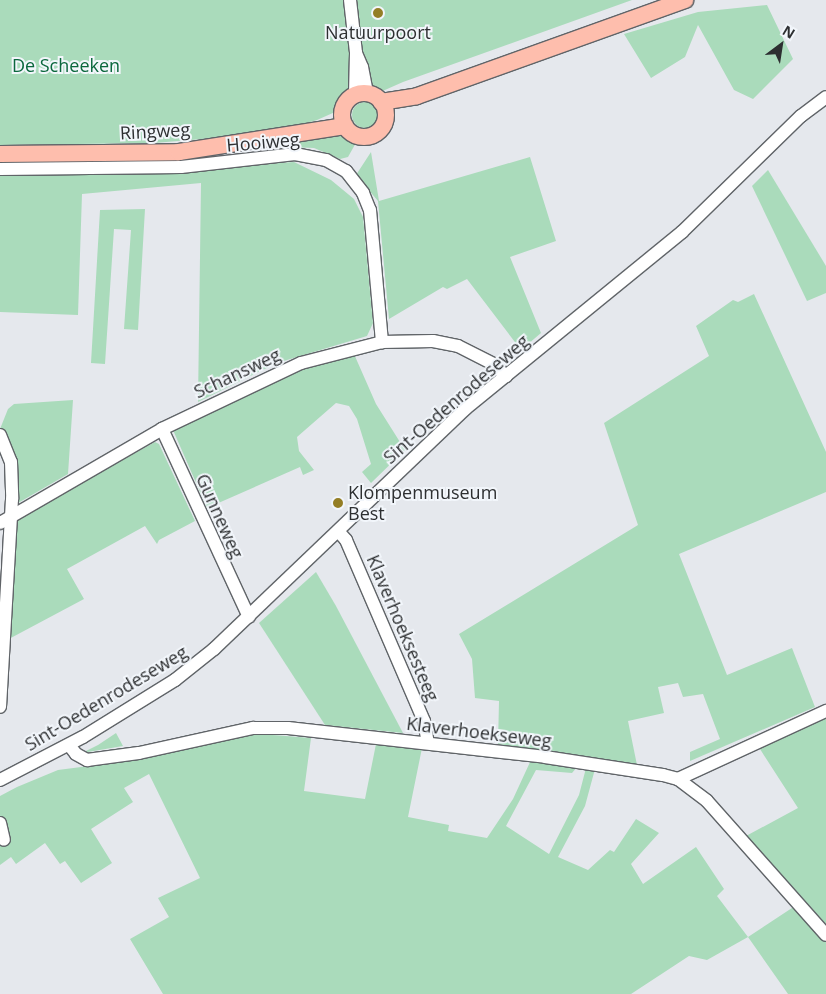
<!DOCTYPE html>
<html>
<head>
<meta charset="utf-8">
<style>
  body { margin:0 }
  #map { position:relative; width:826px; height:994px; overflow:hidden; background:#e5e8ed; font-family:"Open Sans",sans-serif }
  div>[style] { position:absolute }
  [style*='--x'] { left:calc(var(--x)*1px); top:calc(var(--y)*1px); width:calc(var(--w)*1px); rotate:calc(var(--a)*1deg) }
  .green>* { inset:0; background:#aadbbb }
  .round { border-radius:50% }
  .roads { filter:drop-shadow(1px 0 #606468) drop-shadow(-1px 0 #606468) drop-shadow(0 1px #606468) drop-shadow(0 -1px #606468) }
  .minor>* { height:12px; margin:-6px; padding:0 6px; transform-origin:6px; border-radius:6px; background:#fff }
  .major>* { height:16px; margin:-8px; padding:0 8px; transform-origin:8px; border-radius:8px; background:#febead }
  .major>.ring { margin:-8px; padding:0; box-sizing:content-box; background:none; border:16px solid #febead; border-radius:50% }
  .dots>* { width:14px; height:14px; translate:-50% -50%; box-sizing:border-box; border:2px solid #f2f6fb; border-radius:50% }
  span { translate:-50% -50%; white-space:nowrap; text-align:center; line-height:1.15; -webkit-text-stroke:4px #f2f6fb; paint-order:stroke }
  .poi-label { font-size:18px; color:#2d2f31 }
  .left { translate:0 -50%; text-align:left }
  .park-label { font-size:18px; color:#0a673c }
  .street-label { font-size:18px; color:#2d2f31 }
  .north { position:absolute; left:756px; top:20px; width:50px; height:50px; -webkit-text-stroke:4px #f2f6fb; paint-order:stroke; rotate:31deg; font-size:14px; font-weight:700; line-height:20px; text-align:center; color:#2d2f31 }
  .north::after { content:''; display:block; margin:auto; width:18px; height:22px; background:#2d2f31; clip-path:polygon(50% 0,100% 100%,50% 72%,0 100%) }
</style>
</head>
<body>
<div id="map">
  <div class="green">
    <div style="clip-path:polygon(0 0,632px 0,403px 82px,317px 120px,273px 133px,154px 143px,0 145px)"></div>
    <div style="clip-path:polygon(767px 5px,793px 59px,753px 99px,734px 90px,698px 25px,685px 57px,651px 78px,624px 34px,698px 12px)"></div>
    <div class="round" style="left:352px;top:102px;width:26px;height:26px"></div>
    <div style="clip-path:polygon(344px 133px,357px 141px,348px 157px,340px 159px,314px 148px,265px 146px)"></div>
    <div style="clip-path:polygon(371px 152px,379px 201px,530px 157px,556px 241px,510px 257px,541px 333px,521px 350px,467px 279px,447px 289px,443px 287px,389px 319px,378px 201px,356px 175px)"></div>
    <div style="clip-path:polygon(294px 162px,331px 180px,354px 199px,363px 217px,373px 323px,367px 336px,277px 363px,198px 402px,201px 183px,82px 194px,78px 315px,0 312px,0 172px,205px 168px)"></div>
    <div style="clip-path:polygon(768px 170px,826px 266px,826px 293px,807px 301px,752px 186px)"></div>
    <div style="clip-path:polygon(145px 209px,138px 330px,124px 329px,131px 230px,114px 229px,105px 364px,91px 363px,100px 210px)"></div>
    <div style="clip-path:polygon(754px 294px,826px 452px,826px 492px,679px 554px,727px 675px,792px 648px,815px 707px,690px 761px,690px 752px,720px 739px,703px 694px,683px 697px,678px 683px,658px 687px,664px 713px,628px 721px,637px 765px,498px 744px,499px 701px,475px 698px,472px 659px,459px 634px,638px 525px,604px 423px,709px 356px,696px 326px,733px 300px,738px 302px)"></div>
    <div style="clip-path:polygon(354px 354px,376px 404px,405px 450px,371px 483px,362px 472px,371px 464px,357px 419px,349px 406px,336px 403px,297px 437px,299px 451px,314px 470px,303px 475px,300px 467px,207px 508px,173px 430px,296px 370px)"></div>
    <div style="clip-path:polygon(73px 400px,68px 474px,18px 503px,17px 471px,0 429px,8px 409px,14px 404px)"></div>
    <div style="clip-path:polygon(155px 442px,159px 444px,195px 521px,159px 540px,157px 544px,145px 526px,67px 569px,84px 599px,7px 640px,14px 520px)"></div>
    <div style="clip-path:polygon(316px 572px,336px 606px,403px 733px,325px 725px,259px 623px)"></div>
    <div style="clip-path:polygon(826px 717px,826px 924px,746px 836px,798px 808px,758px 746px)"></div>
    <div style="clip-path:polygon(116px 733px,123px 746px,82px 753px,98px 745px)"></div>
    <div style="clip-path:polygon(260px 734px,311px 738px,304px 791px,365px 799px,376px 744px,422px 748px,408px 817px,449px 825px,448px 831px,487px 838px,513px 799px,531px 760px,578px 766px,572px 773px,536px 770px,506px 826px,549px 854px,579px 795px,586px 768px,595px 769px,585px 806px,558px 857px,588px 870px,610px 850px,614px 852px,636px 819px,659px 833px,631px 864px,643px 884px,696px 847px,724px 889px,717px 896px,748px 937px,795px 906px,826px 941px,826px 994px,788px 994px,748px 937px,707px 960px,689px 956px,631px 994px,163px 994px,130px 939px,169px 917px,158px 898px,200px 878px,149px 774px,124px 788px,133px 802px,91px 829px,112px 863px,81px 883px,65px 861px,60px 864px,45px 843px,16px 864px,11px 857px,0 865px,0 796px,17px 787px,58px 770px,143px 759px,242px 735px)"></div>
  </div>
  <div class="roads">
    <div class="minor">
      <div style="--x:350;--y:0;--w:53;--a:83.5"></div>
      <div style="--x:356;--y:53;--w:42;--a:91.4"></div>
      <div style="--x:356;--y:53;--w:15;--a:67"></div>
      <div style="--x:362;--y:67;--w:26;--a:79"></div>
      <div style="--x:0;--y:169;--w:181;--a:-0.6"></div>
      <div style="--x:181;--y:167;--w:115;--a:-6.5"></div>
      <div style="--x:295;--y:154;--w:32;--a:11"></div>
      <div style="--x:326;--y:160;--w:23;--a:29"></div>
      <div style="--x:346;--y:171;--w:28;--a:52"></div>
      <div style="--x:363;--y:193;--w:18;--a:68"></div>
      <div style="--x:370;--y:210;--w:133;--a:84.8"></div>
      <div style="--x:162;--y:429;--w:207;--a:65.2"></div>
      <div style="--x:0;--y:435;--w:29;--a:68"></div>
      <div style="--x:11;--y:462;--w:37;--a:88"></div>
      <div style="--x:12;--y:499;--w:208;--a:93.3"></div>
      <div style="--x:0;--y:523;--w:187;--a:-30.1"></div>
      <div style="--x:162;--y:429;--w:154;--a:-25.4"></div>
      <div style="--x:301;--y:363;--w:84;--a:-14.5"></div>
      <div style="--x:382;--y:342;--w:51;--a:-1.1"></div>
      <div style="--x:433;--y:341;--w:25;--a:11"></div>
      <div style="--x:458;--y:346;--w:39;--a:27"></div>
      <div style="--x:493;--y:364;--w:18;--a:43"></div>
      <div style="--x:338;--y:531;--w:12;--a:48"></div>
      <div style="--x:346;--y:540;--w:197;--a:66.7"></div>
      <div style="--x:424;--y:721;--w:22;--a:80"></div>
      <div style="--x:69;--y:745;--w:11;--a:52"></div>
      <div style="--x:76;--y:754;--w:13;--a:29"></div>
      <div style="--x:87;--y:760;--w:52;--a:-7.7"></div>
      <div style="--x:139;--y:753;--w:117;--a:-12.4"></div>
      <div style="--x:253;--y:728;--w:35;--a:0"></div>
      <div style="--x:288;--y:728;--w:259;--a:6.4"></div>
      <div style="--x:545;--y:757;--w:119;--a:8.7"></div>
      <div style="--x:663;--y:775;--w:16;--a:15"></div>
      <div style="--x:678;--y:779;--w:36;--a:37"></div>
      <div style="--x:707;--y:801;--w:179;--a:48.4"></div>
      <div style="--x:678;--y:779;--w:163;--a:-24.7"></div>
      <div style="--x:0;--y:780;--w:93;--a:-27.4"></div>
      <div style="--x:83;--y:737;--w:108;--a:-31.8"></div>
      <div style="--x:175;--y:680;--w:50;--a:-38.5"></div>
      <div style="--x:214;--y:649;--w:347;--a:-43.7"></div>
      <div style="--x:465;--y:409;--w:280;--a:-39.2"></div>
      <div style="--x:682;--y:232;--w:166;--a:-44.3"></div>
      <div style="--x:801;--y:116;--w:31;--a:-37"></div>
      <div style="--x:0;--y:823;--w:17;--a:77"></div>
    </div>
    <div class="major">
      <div class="ring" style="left:342px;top:93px;width:28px;height:28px"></div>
      <div style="--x:381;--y:102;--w:36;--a:-9"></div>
      <div style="--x:417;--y:96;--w:285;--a:-19.7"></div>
      <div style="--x:0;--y:154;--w:179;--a:-0.6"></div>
      <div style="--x:179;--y:152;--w:168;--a:-8.9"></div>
    </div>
  </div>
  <div class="dots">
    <div style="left:378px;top:13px;background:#947e25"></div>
    <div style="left:338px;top:503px;background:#947e25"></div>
  </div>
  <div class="poi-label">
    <span style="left:378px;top:32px">Natuurpoort</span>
    <span class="left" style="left:348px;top:503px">Klompenmuseum<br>Best</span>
  </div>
  <div class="park-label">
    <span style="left:66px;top:65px">De Scheeken</span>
  </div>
  <div class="street-label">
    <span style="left:155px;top:131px;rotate:-3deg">Ringweg</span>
    <span style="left:263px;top:142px;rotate:-5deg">Hooiweg</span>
    <span style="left:237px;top:373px;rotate:-25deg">Schansweg</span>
    <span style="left:456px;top:399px;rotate:-41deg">Sint-Oedenrodeseweg</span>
    <span style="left:220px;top:516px;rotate:66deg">Gunneweg</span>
    <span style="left:403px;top:628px;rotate:67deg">Klaverhoeksesteeg</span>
    <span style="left:106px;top:698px;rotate:-31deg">Sint-Oedenrodeseweg</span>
    <span style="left:479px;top:732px;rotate:7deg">Klaverhoekseweg</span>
  </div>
  <div class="north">N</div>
</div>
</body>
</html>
